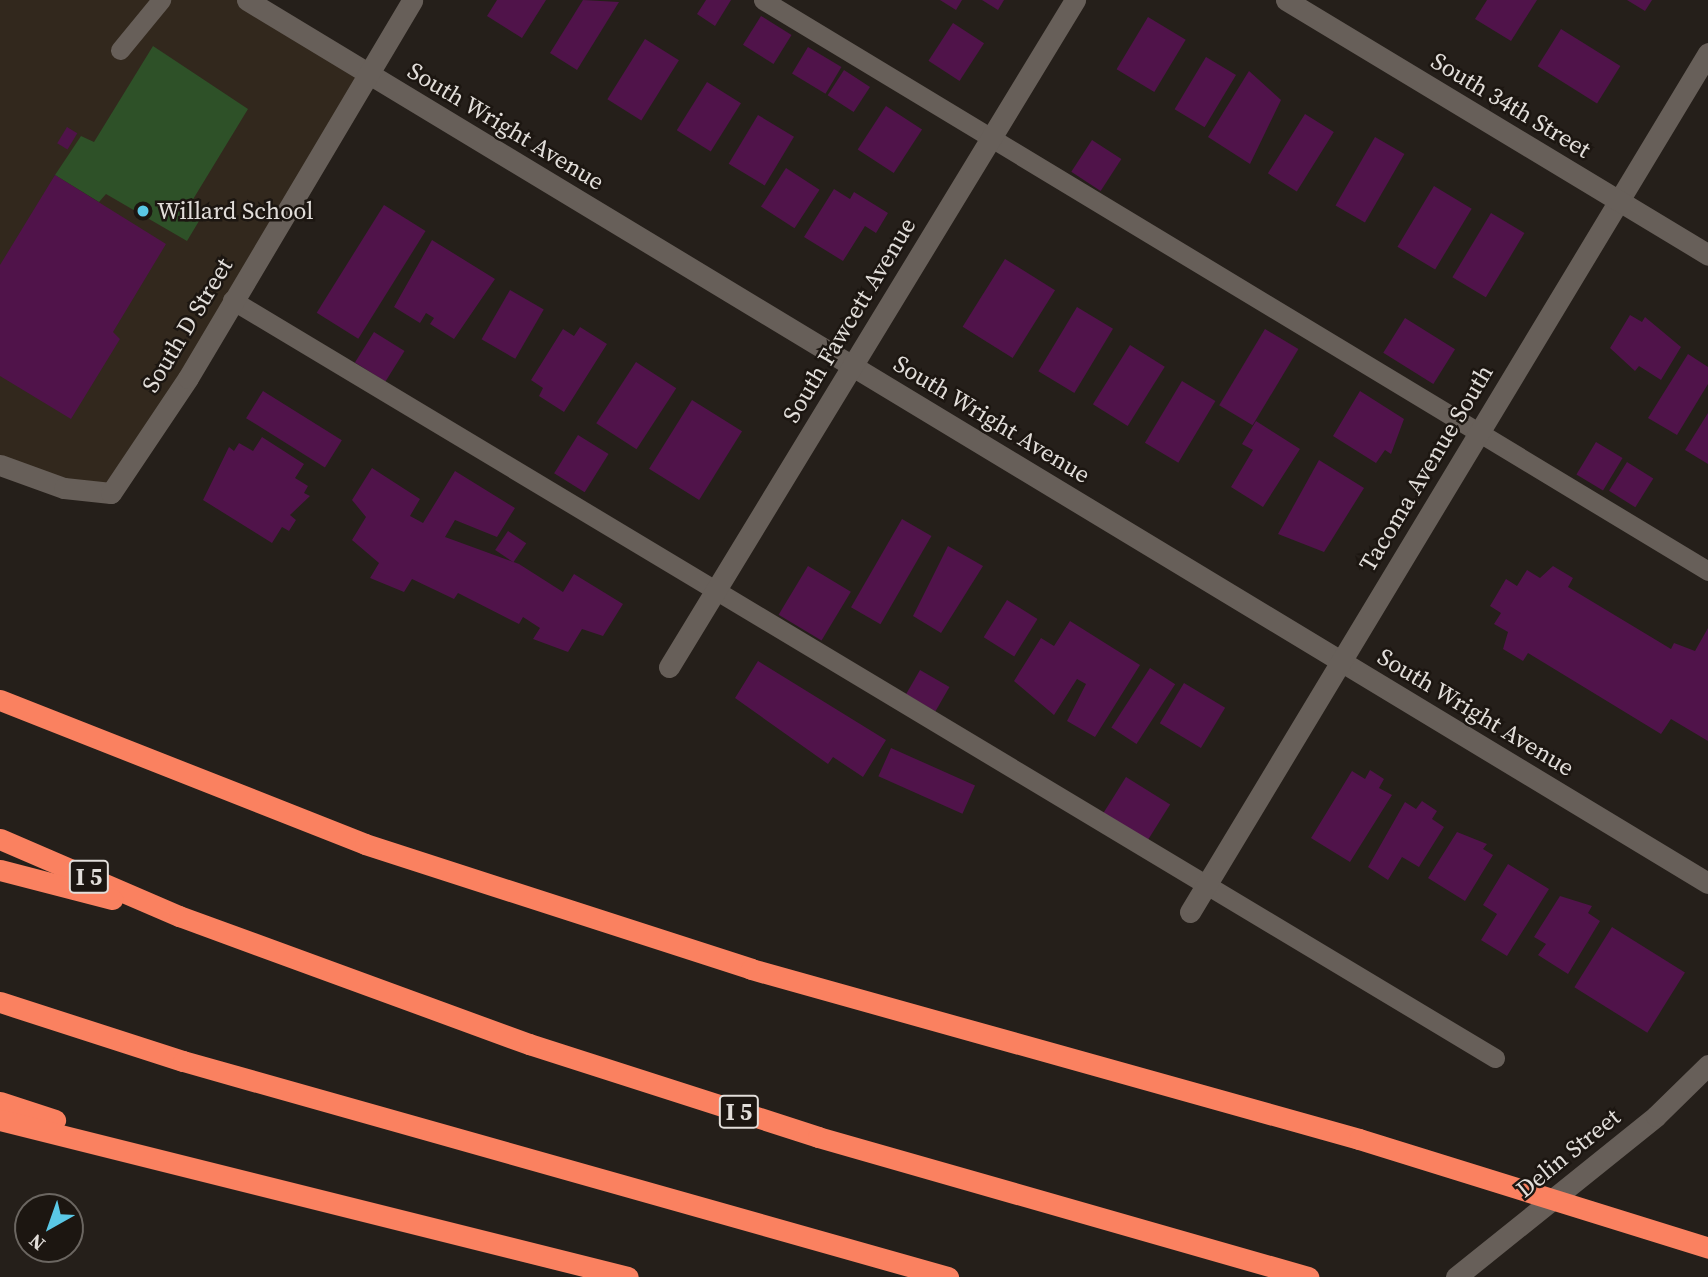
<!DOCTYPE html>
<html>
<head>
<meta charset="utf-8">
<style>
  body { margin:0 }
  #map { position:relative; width:1708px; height:1277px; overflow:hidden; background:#251f1a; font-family:"Source Serif 4",serif }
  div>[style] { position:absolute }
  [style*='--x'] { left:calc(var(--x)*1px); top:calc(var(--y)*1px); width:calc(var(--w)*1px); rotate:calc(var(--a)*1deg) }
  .built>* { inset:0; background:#32281d }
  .green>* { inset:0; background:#2e5128 }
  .building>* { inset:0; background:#50134a; transform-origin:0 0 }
  .lane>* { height:19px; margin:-9.5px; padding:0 9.5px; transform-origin:9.5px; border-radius:9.5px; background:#675f59 }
  .street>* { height:21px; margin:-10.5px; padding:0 10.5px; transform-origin:10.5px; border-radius:10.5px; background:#675f59 }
  .secondary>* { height:21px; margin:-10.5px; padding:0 10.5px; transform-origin:10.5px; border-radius:10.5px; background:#675f59 }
  .highway>* { height:21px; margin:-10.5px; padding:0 10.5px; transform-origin:10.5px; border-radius:10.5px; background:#fa8160 }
  .dots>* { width:19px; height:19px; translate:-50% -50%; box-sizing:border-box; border:4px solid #1c1611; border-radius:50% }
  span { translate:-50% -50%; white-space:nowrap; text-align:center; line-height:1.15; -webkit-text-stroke:5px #1c1611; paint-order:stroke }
  .shield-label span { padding:2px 5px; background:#1c1611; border:2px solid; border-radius:5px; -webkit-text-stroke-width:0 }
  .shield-label { font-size:23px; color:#e2deda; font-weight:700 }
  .street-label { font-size:24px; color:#e2deda }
  .poi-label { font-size:24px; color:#e2deda }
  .left { translate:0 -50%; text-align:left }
  .north { position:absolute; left:14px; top:1193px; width:70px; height:70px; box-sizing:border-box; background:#1c1611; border:2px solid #6b6661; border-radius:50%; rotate:220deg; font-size:19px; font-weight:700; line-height:28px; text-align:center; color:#e2deda }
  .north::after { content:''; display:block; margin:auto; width:24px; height:32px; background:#5ac8e6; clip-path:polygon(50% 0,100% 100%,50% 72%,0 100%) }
</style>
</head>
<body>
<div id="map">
  <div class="built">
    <div style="clip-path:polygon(0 0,247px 0,368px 74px,111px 493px,0 465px)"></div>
  </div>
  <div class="green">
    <div style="clip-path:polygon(153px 46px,248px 109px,192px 201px,205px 211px,187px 241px,106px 194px,99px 202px,55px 175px,81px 136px,94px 142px)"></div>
  </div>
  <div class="building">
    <div style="clip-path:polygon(497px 0,546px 0,522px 38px,487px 16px)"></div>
    <div style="clip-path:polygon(583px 0,619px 2px,577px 70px,550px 53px)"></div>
    <div style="clip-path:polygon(706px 0,731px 0,715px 26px,697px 14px)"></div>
    <div style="clip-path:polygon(940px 0,962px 0,956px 10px)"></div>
    <div style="clip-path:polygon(982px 0,1004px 0,998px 10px)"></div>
    <div style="clip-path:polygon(1487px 0,1537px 0,1511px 41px,1475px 19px)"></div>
    <div style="clip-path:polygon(1627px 0,1652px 0,1645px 11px)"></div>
    <div style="left:761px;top:16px;width:36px;height:34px;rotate:32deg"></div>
    <div style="left:1148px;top:17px;width:44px;height:61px;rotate:31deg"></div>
    <div style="left:953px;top:23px;width:37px;height:45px;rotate:33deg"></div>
    <div style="left:1561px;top:29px;width:70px;height:44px;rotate:32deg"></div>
    <div style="left:645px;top:39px;width:40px;height:71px;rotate:32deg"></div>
    <div style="left:808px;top:47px;width:39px;height:31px;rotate:31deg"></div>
    <div style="left:1206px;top:57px;width:35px;height:61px;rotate:31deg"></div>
    <div style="left:844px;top:70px;width:31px;height:30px;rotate:33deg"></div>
    <div style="clip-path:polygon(1249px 71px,1281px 100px,1250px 164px,1208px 137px)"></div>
    <div style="left:707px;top:82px;width:40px;height:57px;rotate:32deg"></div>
    <div style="left:886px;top:106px;width:43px;height:52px;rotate:33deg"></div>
    <div style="left:1305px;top:114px;width:34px;height:70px;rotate:32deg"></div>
    <div style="left:758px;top:115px;width:42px;height:57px;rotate:31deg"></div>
    <div style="left:67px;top:127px;width:12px;height:19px;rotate:31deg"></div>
    <div style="left:1375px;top:137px;width:34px;height:79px;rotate:30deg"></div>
    <div style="left:1092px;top:140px;width:35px;height:38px;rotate:33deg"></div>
    <div style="left:786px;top:168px;width:40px;height:46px;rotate:33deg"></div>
    <div style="clip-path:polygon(55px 175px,166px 244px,113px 332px,120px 339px,71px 419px,0 376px,0 265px)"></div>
    <div style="left:1434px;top:186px;width:44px;height:71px;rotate:31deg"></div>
    <div style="clip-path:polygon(834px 189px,850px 199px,854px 192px,888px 213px,876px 233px,865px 226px,843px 261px,804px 237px)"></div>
    <div style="left:384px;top:205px;width:49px;height:127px;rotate:32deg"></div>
    <div style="left:1491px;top:213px;width:39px;height:75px;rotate:31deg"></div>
    <div style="clip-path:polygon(432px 240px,495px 279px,454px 339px,430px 324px,434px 318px,426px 313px,420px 323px,394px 307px)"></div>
    <div style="left:1005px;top:259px;width:59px;height:80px;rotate:32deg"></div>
    <div style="left:510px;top:290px;width:39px;height:57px;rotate:30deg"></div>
    <div style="left:1077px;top:307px;width:42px;height:75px;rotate:31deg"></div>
    <div style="clip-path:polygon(1630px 315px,1642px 322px,1645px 317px,1681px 347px,1661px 380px,1639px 366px,1635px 371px,1610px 348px)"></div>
    <div style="left:1405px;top:318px;width:59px;height:41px;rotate:32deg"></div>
    <div style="clip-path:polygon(580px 327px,607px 344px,564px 412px,539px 396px,543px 388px,531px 380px,563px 329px,574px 336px)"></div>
    <div style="left:1265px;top:329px;width:39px;height:89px;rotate:31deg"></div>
    <div style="left:374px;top:332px;width:36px;height:36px;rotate:32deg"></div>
    <div style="left:1130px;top:345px;width:41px;height:70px;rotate:32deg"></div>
    <div style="clip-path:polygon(1688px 354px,1708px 367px,1708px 384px,1677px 435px,1648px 418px)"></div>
    <div style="left:636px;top:362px;width:48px;height:73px;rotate:33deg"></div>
    <div style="left:1182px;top:381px;width:39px;height:72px;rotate:31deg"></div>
    <div style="left:263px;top:391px;width:93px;height:32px;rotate:32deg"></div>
    <div style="clip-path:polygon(1360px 391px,1404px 419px,1391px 454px,1385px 450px,1376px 463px,1333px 436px)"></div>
    <div style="left:692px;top:400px;width:59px;height:81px;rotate:32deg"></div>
    <div style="clip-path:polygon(1708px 413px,1708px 464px,1685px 450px)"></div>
    <div style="clip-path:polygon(1256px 421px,1300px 449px,1263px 507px,1231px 487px,1253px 450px,1242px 444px)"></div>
    <div style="left:578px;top:435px;width:36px;height:45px;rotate:32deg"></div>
    <div style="clip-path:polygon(262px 437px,304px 464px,295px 478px,308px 486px,304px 493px,310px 496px,290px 515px,296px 520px,289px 531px,282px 527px,272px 543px,203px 500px,229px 447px,234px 451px,239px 443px,253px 451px)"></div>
    <div style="left:1596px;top:442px;width:31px;height:38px;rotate:31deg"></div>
    <div style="clip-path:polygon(1319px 460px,1364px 488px,1324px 552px,1278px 534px)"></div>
    <div style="left:1627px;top:462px;width:31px;height:34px;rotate:32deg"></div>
    <div style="clip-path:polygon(372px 468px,420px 499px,410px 516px,423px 523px,455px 471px,515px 508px,497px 537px,455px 520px,445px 537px,519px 564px,563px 592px,574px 574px,623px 604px,603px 636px,582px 629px,568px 652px,533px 639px,540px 628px,523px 617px,519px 624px,458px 593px,454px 599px,412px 579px,404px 592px,370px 578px,379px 563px,352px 540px,366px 517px,352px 500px)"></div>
    <div style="left:902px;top:519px;width:34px;height:102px;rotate:30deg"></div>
    <div style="left:508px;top:531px;width:22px;height:23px;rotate:34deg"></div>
    <div style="clip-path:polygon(948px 546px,983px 566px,941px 633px,913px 616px)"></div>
    <div style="left:808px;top:566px;width:50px;height:57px;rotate:31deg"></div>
    <div style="clip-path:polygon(1553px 566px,1573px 578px,1568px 587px,1671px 649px,1674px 643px,1695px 651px,1708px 628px,1708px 741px,1671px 719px,1661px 734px,1528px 653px,1523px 661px,1503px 649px,1508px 632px,1494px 624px,1501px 613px,1490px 606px,1506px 579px,1517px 586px,1527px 570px,1540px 578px)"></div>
    <div style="left:1007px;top:600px;width:36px;height:44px;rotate:32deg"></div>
    <div style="clip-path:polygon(1070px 621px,1140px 665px,1095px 737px,1067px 721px,1086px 684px,1077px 679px,1054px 715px,1014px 681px,1041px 638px,1054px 646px)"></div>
    <div style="clip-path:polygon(758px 661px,886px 740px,863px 777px,833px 757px,828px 764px,735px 698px)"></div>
    <div style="left:1150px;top:668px;width:30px;height:71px;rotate:33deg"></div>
    <div style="left:920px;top:670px;width:34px;height:28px;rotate:30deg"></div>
    <div style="left:1184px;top:683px;width:48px;height:47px;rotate:31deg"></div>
    <div style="left:891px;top:748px;width:92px;height:31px;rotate:24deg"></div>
    <div style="clip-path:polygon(1370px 770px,1384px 779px,1379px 788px,1392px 795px,1350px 862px,1311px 838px,1352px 771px,1365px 779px)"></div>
    <div style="left:1126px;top:777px;width:52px;height:44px;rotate:32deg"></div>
    <div style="clip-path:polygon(1422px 801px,1437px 811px,1432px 819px,1444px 827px,1419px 867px,1402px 857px,1388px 880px,1368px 867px,1405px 802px,1416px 809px)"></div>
    <div style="clip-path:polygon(1457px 832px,1487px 844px,1483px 849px,1493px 855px,1465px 901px,1428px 878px)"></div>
    <div style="clip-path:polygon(1508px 864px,1549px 889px,1507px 956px,1481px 940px,1497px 914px,1483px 905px)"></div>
    <div style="clip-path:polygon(1560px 896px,1592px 906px,1588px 913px,1600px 921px,1568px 974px,1538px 955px,1546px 944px,1534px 937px)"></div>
    <div style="left:1612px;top:927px;width:86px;height:71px;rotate:32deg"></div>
  </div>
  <div class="lane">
    <div style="--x:763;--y:0;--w:1104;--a:31.14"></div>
    <div style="--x:120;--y:50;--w:65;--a:-50.6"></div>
    <div style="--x:232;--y:300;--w:1473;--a:30.97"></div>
  </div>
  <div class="street">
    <div style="--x:247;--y:0;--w:1707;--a:31.15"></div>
    <div style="--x:0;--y:465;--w:68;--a:19.8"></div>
    <div style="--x:64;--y:488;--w:47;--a:6.1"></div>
    <div style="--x:111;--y:493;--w:138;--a:-56.2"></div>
    <div style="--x:188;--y:378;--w:439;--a:-59.3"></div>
    <div style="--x:669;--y:667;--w:781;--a:-58.67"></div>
    <div style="--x:1190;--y:912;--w:1003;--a:-58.91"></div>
  </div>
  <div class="secondary">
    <div style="--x:1286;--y:0;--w:493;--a:31.1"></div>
    <div style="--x:1456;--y:1277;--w:257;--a:-38.8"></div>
    <div style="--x:1656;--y:1116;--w:73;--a:-44.4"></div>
  </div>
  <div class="highway">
    <div style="--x:0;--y:700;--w:392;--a:21.5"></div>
    <div style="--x:365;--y:844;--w:406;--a:17.9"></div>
    <div style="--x:751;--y:969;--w:631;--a:15.62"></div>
    <div style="--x:1359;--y:1139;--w:366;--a:17.3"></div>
    <div style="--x:0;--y:839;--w:195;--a:23.3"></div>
    <div style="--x:179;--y:916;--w:373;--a:20.1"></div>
    <div style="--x:529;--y:1044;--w:304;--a:17.8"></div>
    <div style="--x:818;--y:1137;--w:510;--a:15.95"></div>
    <div style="--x:0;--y:870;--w:116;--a:14.5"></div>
    <div style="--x:0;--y:1002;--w:192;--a:17.9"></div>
    <div style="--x:183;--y:1061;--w:795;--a:15.77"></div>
    <div style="--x:0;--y:1102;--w:58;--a:18.1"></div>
    <div style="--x:0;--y:1120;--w:647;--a:14.04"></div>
  </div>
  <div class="dots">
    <div style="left:143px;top:211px;background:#5ac8e6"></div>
  </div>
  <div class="shield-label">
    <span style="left:89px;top:877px">I 5</span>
    <span style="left:739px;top:1112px">I 5</span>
  </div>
  <div class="street-label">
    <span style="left:1511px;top:105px;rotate:31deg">South 34th Street</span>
    <span style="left:506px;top:126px;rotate:31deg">South Wright Avenue</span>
    <span style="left:849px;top:320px;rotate:-59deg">South Fawcett Avenue</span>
    <span style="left:187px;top:325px;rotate:-59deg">South D Street</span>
    <span style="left:992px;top:419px;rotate:31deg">South Wright Avenue</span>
    <span style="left:1426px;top:468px;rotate:-59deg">Tacoma Avenue South</span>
    <span style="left:1476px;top:712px;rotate:31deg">South Wright Avenue</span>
    <span style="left:1568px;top:1153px;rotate:-39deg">Delin Street</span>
  </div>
  <div class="poi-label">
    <span class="left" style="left:157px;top:211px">Willard School</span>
  </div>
  <div class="north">N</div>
</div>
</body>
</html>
